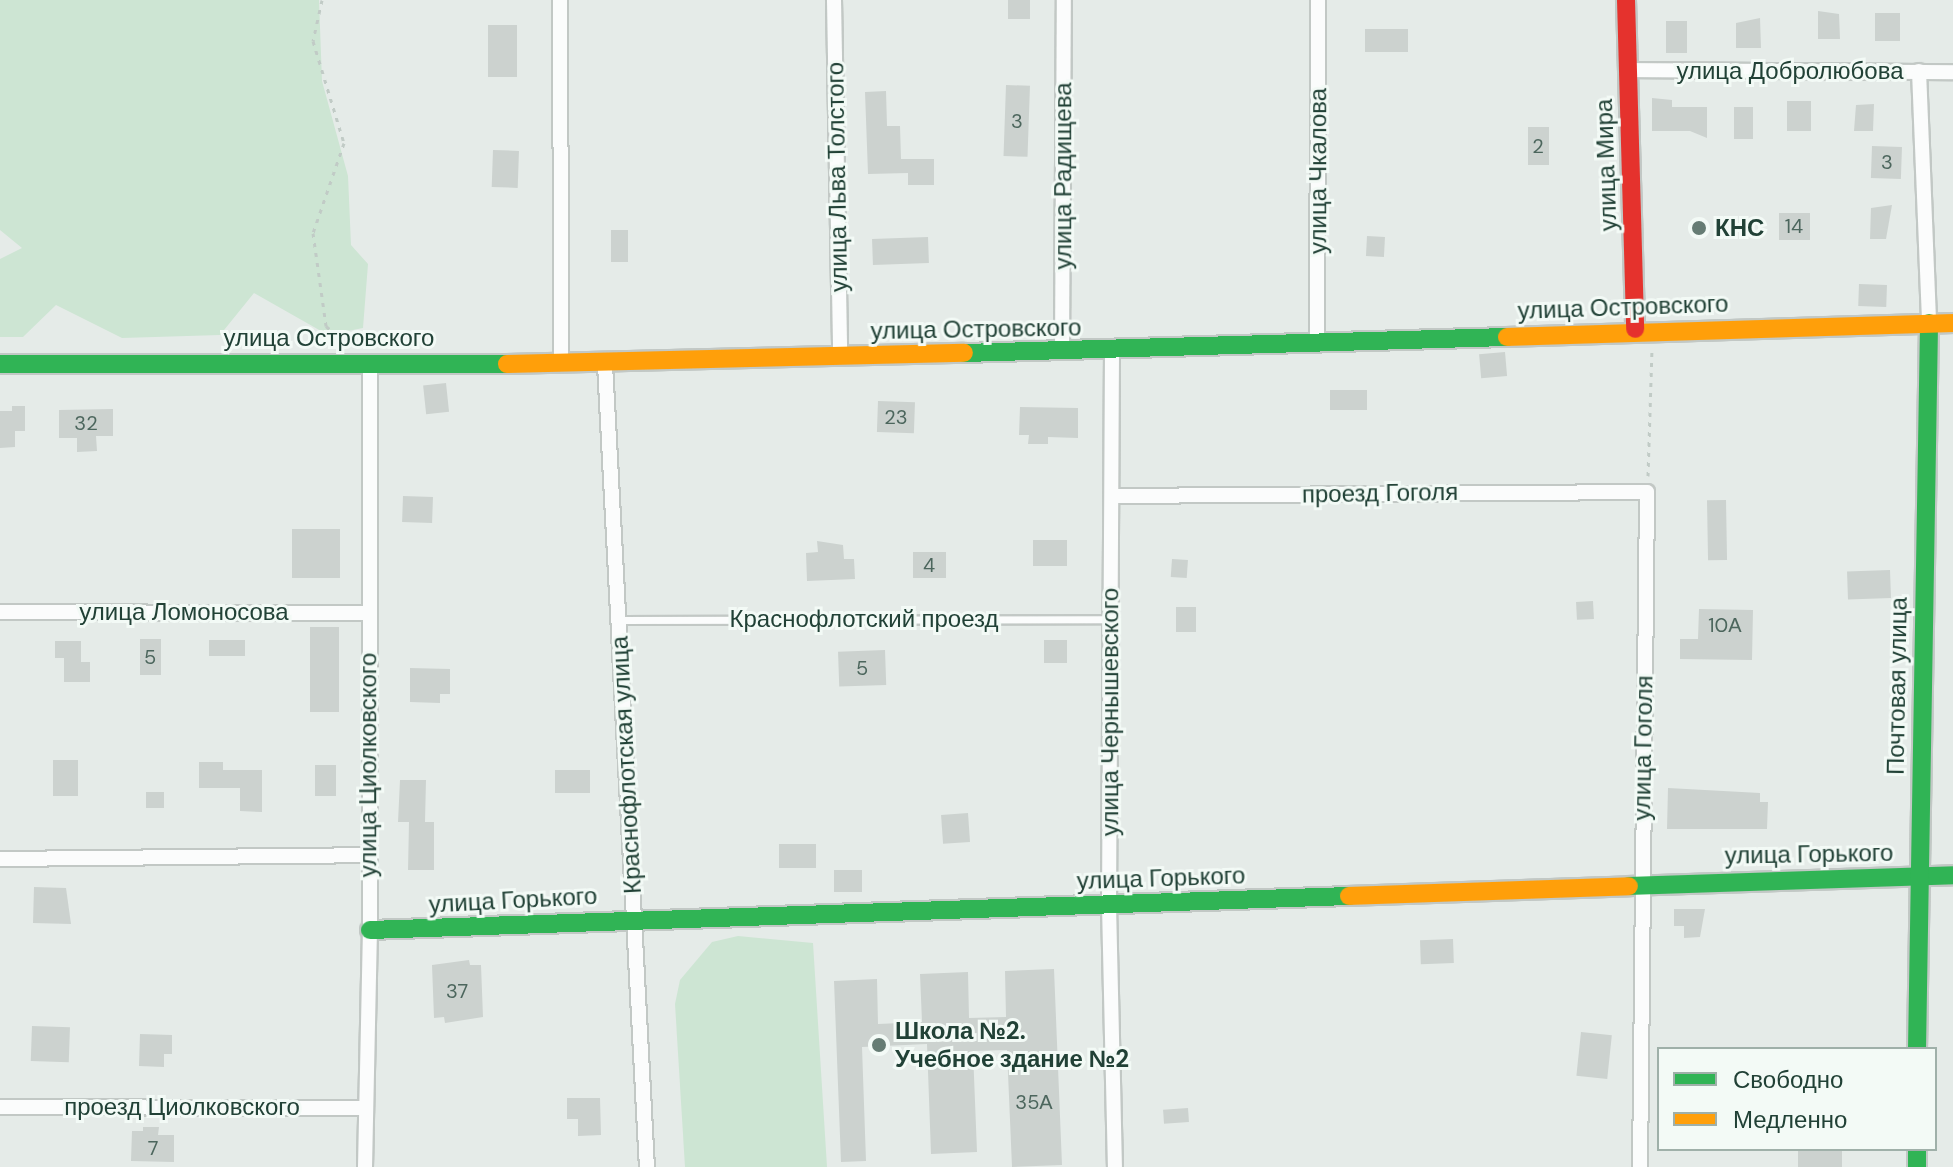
<!DOCTYPE html>
<html>
<head>
<meta charset="utf-8">
<style>
  body { margin:0 }
  #map { position:relative; width:1953px; height:1167px; overflow:hidden; background:#e5ebe8; font-family:"DM Sans",sans-serif }
  div>[style] { position:absolute }
  [style*='--x'] { left:calc(var(--x)*1px); top:calc(var(--y)*1px); width:calc(var(--w)*1px); rotate:calc(var(--a)*1deg) }
  .green>* { inset:0; background:#cde5d3 }
  .building>* { inset:0; background:#ccd2cf; transform-origin:0 0 }
  .path>* { height:3px; margin-top:-1.5px; transform-origin:0; background:repeating-linear-gradient(90deg,#c1cbc6 0 4px,transparent 0 10px) }
  .roads { filter:drop-shadow(2px 0 #c2c8c5) drop-shadow(-2px 0 #c2c8c5) drop-shadow(0 2px #c2c8c5) drop-shadow(0 -2px #c2c8c5) }
  .lane>* { height:7px; margin:-3.5px; padding:0 3.5px; transform-origin:3.5px; border-radius:3.5px; background:#fbfcfc }
  .street>* { height:14px; margin:-7px; padding:0 7px; transform-origin:7px; border-radius:7px; background:#fbfcfc }
  .fast>* { height:18px; margin:-9px; padding:0 9px; transform-origin:9px; border-radius:9px; background:#30b455 }
  .slow>* { height:18px; margin:-9px; padding:0 9px; transform-origin:9px; border-radius:9px; background:#ff9f0a }
  .jam>* { height:18px; margin:-9px; padding:0 9px; transform-origin:9px; border-radius:9px; background:#e5322d }
  .dots>* { width:22px; height:22px; translate:-50% -50%; box-sizing:border-box; border:4px solid #f3faf6; border-radius:50% }
  span { translate:-50% -50%; white-space:nowrap; text-align:center; line-height:1.15; -webkit-text-stroke:6px #f3faf6; paint-order:stroke }
  .number-label { font-size:20px; color:#4c665d }
  .number-label span { -webkit-text-stroke-width:0 }
  .street-label { font-size:24px; color:#214136 }
  .poi-label { font-size:24px; color:#214136; font-weight:700 }
  .left { translate:0 -50%; text-align:left }
  .legend { position:absolute; left:1657px; top:1047px; width:280px; height:104px; box-sizing:border-box; background:#f3faf6; border:2px solid #9fb0a9; margin:0; padding:10px 14px; list-style:none; font-size:24px; color:#214136 }
  .legend li { display:flex; align-items:center; gap:16px; height:40px }
  .legend b { width:40px; border:2px solid #9fb0a9 }
</style>
</head>
<body>
<div id="map">
  <div class="green">
    <div style="clip-path:polygon(0 0,319px 0,322px 81px,348px 176px,351px 245px,368px 264px,363px 328px,328px 335px,254px 293px,220px 335px,122px 338px,56px 305px,23px 337px,0 337px,0 259px,22px 248px,0 230px)"></div>
    <div style="clip-path:polygon(738px 936px,813px 943px,827px 1167px,685px 1167px,675px 1004px,680px 980px,712px 942px)"></div>
  </div>
  <div class="building">
    <div style="left:1008px;top:0;width:22px;height:19px"></div>
    <div style="clip-path:polygon(1818px 11px,1839px 14px,1840px 39px,1818px 39px)"></div>
    <div style="left:1875px;top:13px;width:25px;height:28px"></div>
    <div style="clip-path:polygon(1760px 18px,1761px 48px,1736px 48px,1736px 23px)"></div>
    <div style="left:1666px;top:21px;width:21px;height:32px"></div>
    <div style="left:488px;top:25px;width:29px;height:52px"></div>
    <div style="left:1408px;top:29px;width:23px;height:43px;rotate:90deg"></div>
    <div style="left:1006px;top:85px;width:24px;height:71px;rotate:2deg"></div>
    <div style="clip-path:polygon(886px 91px,887px 126px,900px 126px,901px 159px,934px 159px,934px 185px,908px 185px,908px 173px,868px 174px,865px 92px)"></div>
    <div style="clip-path:polygon(1652px 98px,1672px 100px,1672px 107px,1707px 107px,1707px 138px,1690px 131px,1652px 131px)"></div>
    <div style="left:1787px;top:101px;width:24px;height:30px"></div>
    <div style="clip-path:polygon(1874px 104px,1873px 131px,1854px 131px,1856px 105px)"></div>
    <div style="left:1734px;top:107px;width:19px;height:32px"></div>
    <div style="left:1528px;top:127px;width:21px;height:38px"></div>
    <div style="left:1872px;top:146px;width:30px;height:32px;rotate:2deg"></div>
    <div style="left:493px;top:150px;width:26px;height:37px;rotate:2deg"></div>
    <div style="clip-path:polygon(1892px 205px,1886px 239px,1870px 239px,1871px 208px)"></div>
    <div style="left:1779px;top:213px;width:31px;height:27px"></div>
    <div style="left:1693px;top:219px;width:13px;height:17px"></div>
    <div style="left:611px;top:230px;width:17px;height:32px"></div>
    <div style="left:1367px;top:236px;width:18px;height:20px;rotate:3deg"></div>
    <div style="left:928px;top:237px;width:26px;height:56px;rotate:88deg"></div>
    <div style="left:1859px;top:284px;width:28px;height:22px;rotate:2deg"></div>
    <div style="left:1505px;top:352px;width:24px;height:26px;rotate:85deg"></div>
    <div style="left:446px;top:383px;width:29px;height:23px;rotate:84deg"></div>
    <div style="left:1330px;top:390px;width:37px;height:20px"></div>
    <div style="left:878px;top:401px;width:37px;height:31px;rotate:2deg"></div>
    <div style="clip-path:polygon(12px 406px,25px 406px,25px 431px,15px 431px,15px 447px,0 448px,0 411px,12px 411px)"></div>
    <div style="clip-path:polygon(1020px 407px,1078px 408px,1078px 438px,1048px 437px,1048px 444px,1028px 444px,1029px 435px,1019px 435px)"></div>
    <div style="clip-path:polygon(113px 409px,113px 436px,96px 436px,97px 451px,77px 452px,77px 438px,59px 438px,59px 410px)"></div>
    <div style="left:403px;top:496px;width:30px;height:26px;rotate:2deg"></div>
    <div style="left:1726px;top:500px;width:60px;height:19px;rotate:89deg"></div>
    <div style="left:292px;top:529px;width:48px;height:49px"></div>
    <div style="left:1067px;top:540px;width:26px;height:34px;rotate:90deg"></div>
    <div style="clip-path:polygon(817px 541px,843px 545px,844px 559px,854px 559px,855px 579px,807px 581px,806px 553px,818px 552px)"></div>
    <div style="left:913px;top:552px;width:33px;height:26px"></div>
    <div style="left:1172px;top:559px;width:16px;height:18px;rotate:4deg"></div>
    <div style="left:1890px;top:570px;width:28px;height:43px;rotate:88deg"></div>
    <div style="left:1593px;top:601px;width:18px;height:17px;rotate:87deg"></div>
    <div style="left:1176px;top:607px;width:20px;height:25px"></div>
    <div style="clip-path:polygon(1699px 609px,1753px 610px,1752px 660px,1680px 659px,1680px 639px,1698px 639px)"></div>
    <div style="left:310px;top:627px;width:29px;height:85px"></div>
    <div style="left:140px;top:639px;width:21px;height:36px"></div>
    <div style="left:209px;top:640px;width:36px;height:16px"></div>
    <div style="left:1044px;top:640px;width:23px;height:23px"></div>
    <div style="clip-path:polygon(55px 641px,81px 641px,81px 662px,90px 662px,90px 682px,64px 682px,64px 658px,55px 658px)"></div>
    <div style="left:885px;top:650px;width:35px;height:47px;rotate:88deg"></div>
    <div style="clip-path:polygon(410px 668px,450px 669px,450px 694px,440px 694px,440px 703px,410px 702px)"></div>
    <div style="left:53px;top:760px;width:25px;height:36px"></div>
    <div style="clip-path:polygon(199px 762px,223px 762px,223px 770px,262px 770px,262px 812px,240px 811px,240px 788px,199px 788px)"></div>
    <div style="left:315px;top:765px;width:21px;height:31px"></div>
    <div style="left:555px;top:770px;width:35px;height:23px"></div>
    <div style="clip-path:polygon(400px 780px,426px 780px,425px 822px,434px 822px,434px 870px,408px 870px,409px 822px,398px 822px)"></div>
    <div style="clip-path:polygon(1668px 788px,1760px 793px,1760px 802px,1768px 802px,1767px 829px,1667px 829px)"></div>
    <div style="left:146px;top:792px;width:18px;height:16px"></div>
    <div style="left:968px;top:813px;width:29px;height:27px;rotate:86deg"></div>
    <div style="left:779px;top:844px;width:37px;height:24px"></div>
    <div style="left:834px;top:870px;width:28px;height:22px"></div>
    <div style="clip-path:polygon(34px 887px,66px 888px,71px 924px,33px 923px)"></div>
    <div style="clip-path:polygon(1674px 909px,1705px 909px,1700px 937px,1684px 938px,1684px 926px,1674px 926px)"></div>
    <div style="left:1453px;top:939px;width:24px;height:33px;rotate:88deg"></div>
    <div style="clip-path:polygon(469px 960px,470px 965px,481px 965px,483px 1017px,445px 1023px,444px 1017px,434px 1018px,432px 965px)"></div>
    <div style="clip-path:polygon(1054px 969px,1062px 1165px,1012px 1167px,1007px 1050px,973px 1051px,977px 1152px,931px 1154px,927px 1044px,862px 1047px,866px 1161px,841px 1162px,834px 981px,877px 979px,878px 1024px,922px 1022px,920px 974px,968px 972px,969px 1018px,1006px 1017px,1005px 971px)"></div>
    <div style="left:32px;top:1026px;width:38px;height:35px;rotate:2deg"></div>
    <div style="left:1581px;top:1032px;width:31px;height:44px;rotate:6deg"></div>
    <div style="clip-path:polygon(140px 1034px,172px 1035px,172px 1054px,164px 1054px,164px 1067px,139px 1066px)"></div>
    <div style="clip-path:polygon(567px 1098px,600px 1098px,601px 1135px,578px 1136px,578px 1119px,567px 1119px)"></div>
    <div style="left:1188px;top:1108px;width:14px;height:25px;rotate:86deg"></div>
    <div style="clip-path:polygon(143px 1127px,159px 1127px,158px 1135px,174px 1135px,174px 1162px,131px 1161px,132px 1131px,143px 1131px)"></div>
    <div style="left:1798px;top:1149px;width:44px;height:18px"></div>
  </div>
  <div class="path">
    <div style="--x:322;--y:0;--w:42;--a:102.4"></div>
    <div style="--x:313;--y:41;--w:107;--a:73.1"></div>
    <div style="--x:344;--y:143;--w:95;--a:109"></div>
    <div style="--x:313;--y:233;--w:94;--a:82"></div>
    <div style="--x:326;--y:326;--w:30;--a:41"></div>
    <div style="--x:1648;--y:476;--w:125;--a:-88.2"></div>
  </div>
  <div class="roads">
    <div class="lane">
      <div style="--x:618;--y:620;--w:492;--a:-0.1"></div>
    </div>
    <div class="street">
      <div style="--x:560;--y:0;--w:360;--a:89.8"></div>
      <div style="--x:834;--y:0;--w:354;--a:89"></div>
      <div style="--x:1627;--y:70;--w:326;--a:0.4"></div>
      <div style="--x:1919;--y:71;--w:252;--a:87.7"></div>
      <div style="--x:1317;--y:343;--w:343;--a:-89.8"></div>
      <div style="--x:1062;--y:351;--w:351;--a:-89.7"></div>
      <div style="--x:1112;--y:352;--w:553;--a:90.31"></div>
      <div style="--x:1109;--y:905;--w:262;--a:88.7"></div>
      <div style="--x:605;--y:364;--w:804;--a:87.01"></div>
      <div style="--x:1113;--y:496;--w:534;--a:-0.43"></div>
      <div style="--x:1647;--y:492;--w:675;--a:90.59"></div>
      <div style="--x:0;--y:612;--w:368;--a:0.2"></div>
      <div style="--x:0;--y:859;--w:367;--a:-0.6"></div>
      <div style="--x:0;--y:1107;--w:364;--a:0.2"></div>
      <div style="--x:365;--y:1167;--w:237;--a:-88.8"></div>
      <div style="--x:370;--y:930;--w:568;--a:-90"></div>
    </div>
    <div class="fast">
      <div style="--x:964;--y:353;--w:543;--a:-1.69"></div>
      <div style="--x:0;--y:364;--w:507;--a:0"></div>
      <div style="--x:1629;--y:886;--w:324;--a:-1.9"></div>
      <div style="--x:370;--y:930;--w:980;--a:-1.99"></div>
      <div style="--x:1917;--y:1049;--w:726;--a:-89.05"></div>
      <div style="--x:1917;--y:1149;--w:18;--a:90"></div>
    </div>
    <div class="slow">
      <div style="--x:1507;--y:337;--w:446;--a:-1.8"></div>
      <div style="--x:507;--y:364;--w:457;--a:-1.4"></div>
      <div style="--x:1349;--y:896;--w:280;--a:-2"></div>
    </div>
    <div class="jam">
      <div style="--x:1626;--y:0;--w:329;--a:88.4"></div>
    </div>
  </div>
  <div class="dots">
    <div style="left:1699px;top:228px;background:#667c74"></div>
    <div style="left:879px;top:1045px;background:#667c74"></div>
  </div>
  <div class="number-label">
    <span style="left:1017px;top:121px">3</span>
    <span style="left:1538px;top:146px">2</span>
    <span style="left:1887px;top:162px">3</span>
    <span style="left:1794px;top:226px">14</span>
    <span style="left:896px;top:417px">23</span>
    <span style="left:86px;top:423px">32</span>
    <span style="left:929px;top:565px">4</span>
    <span style="left:1725px;top:625px">10А</span>
    <span style="left:150px;top:657px">5</span>
    <span style="left:862px;top:668px">5</span>
    <span style="left:457px;top:991px">37</span>
    <span style="left:1034px;top:1102px">35А</span>
    <span style="left:153px;top:1148px">7</span>
  </div>
  <div class="street-label">
    <span style="left:1790px;top:71px">улица Добролюбова</span>
    <span style="left:1606px;top:165px;rotate:-92deg">улица Мира</span>
    <span style="left:1318px;top:171px;rotate:-90deg">улица Чкалова</span>
    <span style="left:1063px;top:176px;rotate:-90deg">улица Радищева</span>
    <span style="left:837px;top:177px;rotate:-91deg">улица Льва Толстого</span>
    <span style="left:1623px;top:307px;rotate:-2deg">улица Островского</span>
    <span style="left:976px;top:329px;rotate:-1deg">улица Островского</span>
    <span style="left:329px;top:338px">улица Островского</span>
    <span style="left:1380px;top:493px;rotate:-1deg">проезд Гоголя</span>
    <span style="left:184px;top:612px">улица Ломоносова</span>
    <span style="left:864px;top:619px">Краснофлотский проезд</span>
    <span style="left:1897px;top:686px;rotate:-89deg">Почтовая улица</span>
    <span style="left:1110px;top:712px;rotate:-90deg">улица Чернышевского</span>
    <span style="left:1643px;top:748px;rotate:-89deg">улица Гоголя</span>
    <span style="left:368px;top:765px;rotate:-90deg">улица Циолковского</span>
    <span style="left:626px;top:765px;rotate:-93deg">Краснофлотская улица</span>
    <span style="left:1809px;top:854px;rotate:-1deg">улица Горького</span>
    <span style="left:1161px;top:878px;rotate:-2deg">улица Горького</span>
    <span style="left:513px;top:900px;rotate:-3deg">улица Горького</span>
    <span style="left:182px;top:1107px">проезд Циолковского</span>
  </div>
  <div class="poi-label">
    <span class="left" style="left:1715px;top:228px">КНС</span>
    <span class="left" style="left:895px;top:1045px">Школа №2.<br>Учебное здание №2</span>
  </div>
  <ul class="legend">
  <li><b style="height:10px;background:#30b455"></b>Свободно</li>
  <li><b style="height:10px;background:#ff9f0a"></b>Медленно</li>
  </ul>
</div>
</body>
</html>
